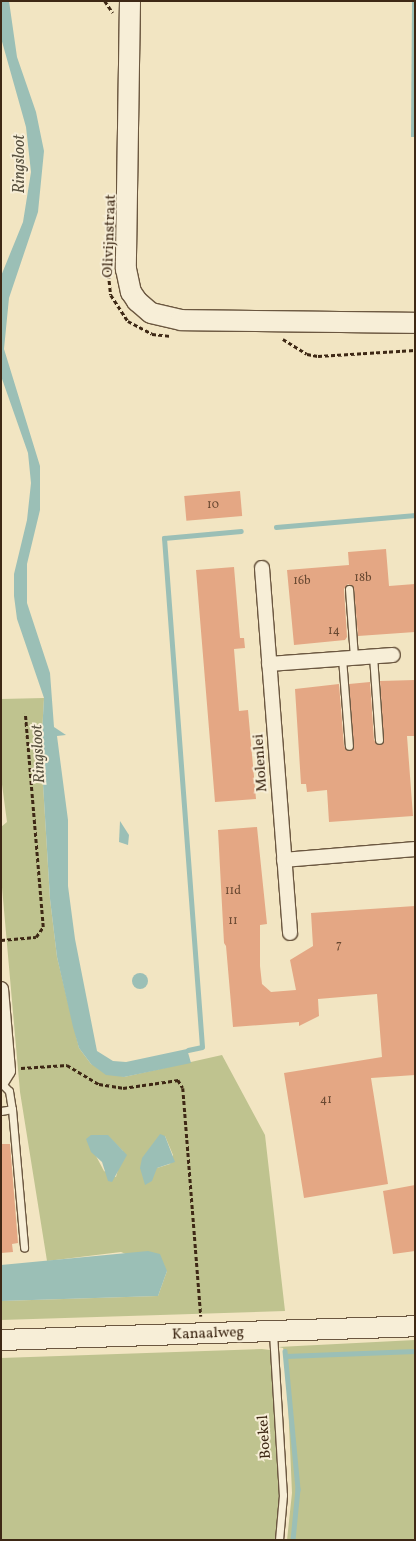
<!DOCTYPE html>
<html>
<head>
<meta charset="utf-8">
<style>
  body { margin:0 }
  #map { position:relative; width:416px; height:1541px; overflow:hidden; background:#f2e5c2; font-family:Vollkorn,serif }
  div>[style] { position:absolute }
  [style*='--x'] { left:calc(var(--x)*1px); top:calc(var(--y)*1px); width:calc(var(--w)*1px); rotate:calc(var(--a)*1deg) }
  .green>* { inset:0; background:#bfc38f }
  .water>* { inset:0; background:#9bbfb6 }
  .round { border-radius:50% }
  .stream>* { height:4.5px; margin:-2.25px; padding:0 2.25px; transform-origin:2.25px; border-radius:2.25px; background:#9bbfb6 }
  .building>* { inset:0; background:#e4a784; transform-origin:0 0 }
  .path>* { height:2.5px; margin-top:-1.25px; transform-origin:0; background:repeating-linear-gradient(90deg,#3e2815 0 4px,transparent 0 6.5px) }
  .roads { filter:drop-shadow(1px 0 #6b5740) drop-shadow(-1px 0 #6b5740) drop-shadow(0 1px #6b5740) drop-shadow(0 -1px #6b5740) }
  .lane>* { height:7px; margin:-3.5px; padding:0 3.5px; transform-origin:3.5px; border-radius:3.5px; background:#f7eed7 }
  .street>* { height:14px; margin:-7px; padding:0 7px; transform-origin:7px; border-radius:7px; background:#f7eed7 }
  .secondary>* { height:20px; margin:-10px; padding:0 10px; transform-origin:10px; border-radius:10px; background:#f7eed7 }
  span { translate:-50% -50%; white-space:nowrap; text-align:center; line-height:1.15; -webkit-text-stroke:4px #f7eed7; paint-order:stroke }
  .number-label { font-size:12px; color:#684831 }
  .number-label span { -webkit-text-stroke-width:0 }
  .street-label { font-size:15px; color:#3e2815 }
  .water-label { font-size:16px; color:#554e3d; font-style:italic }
  .frame { position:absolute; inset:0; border:2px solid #3e2815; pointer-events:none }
</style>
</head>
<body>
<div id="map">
  <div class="green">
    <div style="clip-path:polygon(evenodd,44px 698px,41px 751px,50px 899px,57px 957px,79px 1048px,91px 1064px,124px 1077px,222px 1055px,265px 1135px,285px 1311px,1px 1320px,1px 1301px,158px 1296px,167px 1271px,121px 1252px,47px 1261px,20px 1092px,1px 876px,1px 827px,7px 822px,1px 777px,1px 699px,44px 698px,165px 1136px,173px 1155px,170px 1164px,157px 1168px,165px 1136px,44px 698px,87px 1139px,112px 1140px,123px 1151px,116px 1177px,104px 1171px,87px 1139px)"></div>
    <div style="clip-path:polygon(415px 1340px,415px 1540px,287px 1540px,292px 1493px,286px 1357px,283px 1348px,278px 1347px)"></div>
    <div style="clip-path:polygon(262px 1349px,270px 1350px,280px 1495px,275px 1540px,1px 1540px,1px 1358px)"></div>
  </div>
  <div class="water">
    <div style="clip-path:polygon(1px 1px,9px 1px,17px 57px,36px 112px,44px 151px,38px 212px,9px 298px,4px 349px,40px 466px,40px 510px,27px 564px,27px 603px,50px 673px,54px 727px,66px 735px,57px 736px,68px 820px,68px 886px,75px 939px,97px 1051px,113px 1061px,126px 1062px,187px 1049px,191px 1063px,124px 1077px,106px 1075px,91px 1064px,79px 1048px,73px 1027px,57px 957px,50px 899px,41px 751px,44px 698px,17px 619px,14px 596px,14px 574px,27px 520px,31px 483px,28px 453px,1px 376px,1px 276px,23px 222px,31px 172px,26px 127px,1px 38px)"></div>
    <div style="clip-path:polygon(412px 1px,415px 1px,415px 137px,411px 137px)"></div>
    <div style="clip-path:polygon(120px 821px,129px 835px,128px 845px,119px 842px)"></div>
    <div class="round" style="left:132px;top:973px;width:16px;height:16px"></div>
    <div style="clip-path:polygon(160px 1134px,165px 1136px,175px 1162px,157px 1168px,152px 1181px,145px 1185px,140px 1168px,142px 1158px)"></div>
    <div style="clip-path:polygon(91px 1135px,108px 1135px,127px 1155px,112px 1182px,108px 1181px,102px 1162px,91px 1152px,86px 1139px)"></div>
    <div style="clip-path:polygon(148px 1251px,160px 1254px,167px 1271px,158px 1296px,1px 1301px,1px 1265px)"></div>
  </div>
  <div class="stream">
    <div style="--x:276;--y:527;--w:140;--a:-4.9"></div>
    <div style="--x:188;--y:1050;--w:14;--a:-12"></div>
    <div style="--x:202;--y:1047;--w:510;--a:-94.27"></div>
    <div style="--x:164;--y:538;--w:77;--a:-5.2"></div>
    <div style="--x:285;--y:1351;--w:139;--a:84.6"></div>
    <div style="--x:298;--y:1489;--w:51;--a:95.6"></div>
    <div style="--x:286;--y:1356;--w:129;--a:-2.2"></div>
  </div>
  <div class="building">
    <div style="left:240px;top:491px;width:25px;height:56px;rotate:85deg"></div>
    <div style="clip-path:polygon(386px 549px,389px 586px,415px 584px,415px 632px,358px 636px,354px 589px,348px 584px,344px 589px,347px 637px,345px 640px,294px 645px,287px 570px,349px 565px,348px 552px)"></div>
    <div style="clip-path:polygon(234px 567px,240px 638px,244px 638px,245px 648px,234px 649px,239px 711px,248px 710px,256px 799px,215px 802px,196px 570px)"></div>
    <div style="clip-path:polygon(415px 680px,415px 736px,407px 736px,413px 816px,329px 822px,327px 790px,307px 792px,306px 784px,301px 784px,295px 689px,339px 684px,344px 746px,349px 751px,354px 746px,349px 684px,370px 682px,374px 740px,379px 745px,384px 740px,380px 681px)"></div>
    <div style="clip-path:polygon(257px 827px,267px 924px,260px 925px,260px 966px,262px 984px,271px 992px,296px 990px,290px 960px,313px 946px,311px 913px,415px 906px,415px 1075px,371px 1078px,388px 1184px,304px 1198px,284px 1073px,382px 1057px,377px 994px,318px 999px,319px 1016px,299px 1026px,299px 1022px,233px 1027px,226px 946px,224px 943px,218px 830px)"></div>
    <div style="clip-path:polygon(1px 1144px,10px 1144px,18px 1243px,12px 1244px,13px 1252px,1px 1253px)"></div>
    <div style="clip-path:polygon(415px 1185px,415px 1251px,393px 1254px,383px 1191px)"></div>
  </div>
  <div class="path">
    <div style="--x:105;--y:1;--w:14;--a:56"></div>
    <div style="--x:108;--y:268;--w:27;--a:84"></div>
    <div style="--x:111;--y:295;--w:31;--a:57"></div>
    <div style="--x:128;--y:321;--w:27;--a:28"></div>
    <div style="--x:152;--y:334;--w:18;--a:6"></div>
    <div style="--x:283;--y:339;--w:28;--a:32"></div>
    <div style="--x:307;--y:354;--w:11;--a:10"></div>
    <div style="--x:318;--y:356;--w:97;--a:-3.5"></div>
    <div style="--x:1;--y:940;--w:35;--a:-5"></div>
    <div style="--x:36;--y:937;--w:12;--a:-55"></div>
    <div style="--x:43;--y:927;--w:214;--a:-94.8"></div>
    <div style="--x:21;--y:1068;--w:46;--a:-3.7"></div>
    <div style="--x:67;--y:1065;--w:37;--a:31"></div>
    <div style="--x:99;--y:1084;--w:24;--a:9"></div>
    <div style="--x:123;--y:1088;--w:56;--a:-8.3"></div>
    <div style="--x:178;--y:1080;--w:9;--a:58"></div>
    <div style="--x:183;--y:1088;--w:229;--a:85.5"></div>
  </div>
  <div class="roads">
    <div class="lane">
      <div style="--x:349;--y:589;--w:68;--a:85.8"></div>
      <div style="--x:373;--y:656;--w:84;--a:85.9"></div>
      <div style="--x:342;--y:658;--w:88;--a:85.5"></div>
      <div style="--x:1;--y:1083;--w:11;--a:45"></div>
      <div style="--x:9;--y:1091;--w:18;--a:81"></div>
      <div style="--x:12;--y:1109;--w:139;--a:85"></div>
      <div style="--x:1;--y:1111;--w:11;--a:-10"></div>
      <div style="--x:273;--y:1333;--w:162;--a:86.5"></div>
      <div style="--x:283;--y:1495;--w:45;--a:95.1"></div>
    </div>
    <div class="street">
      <div style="--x:262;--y:568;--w:366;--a:85.6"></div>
      <div style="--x:269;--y:664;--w:124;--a:-4.2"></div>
      <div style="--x:284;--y:860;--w:131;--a:-4.8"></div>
      <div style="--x:1;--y:989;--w:82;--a:85.1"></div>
      <div style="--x:8;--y:1071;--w:13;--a:122"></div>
    </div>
    <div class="secondary">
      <div style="--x:130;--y:1;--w:268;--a:90.9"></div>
      <div style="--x:126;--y:269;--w:24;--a:78"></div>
      <div style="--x:131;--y:292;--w:11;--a:56"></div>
      <div style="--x:137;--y:301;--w:18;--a:41"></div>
      <div style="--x:151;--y:313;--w:31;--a:13"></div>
      <div style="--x:181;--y:320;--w:234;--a:0.7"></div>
      <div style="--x:1;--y:1340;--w:414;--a:-1.9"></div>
    </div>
  </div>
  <div class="number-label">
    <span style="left:213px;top:506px">10</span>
    <span style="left:363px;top:579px">18b</span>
    <span style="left:302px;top:582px">16b</span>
    <span style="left:334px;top:632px">14</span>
    <span style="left:233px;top:892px">11d</span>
    <span style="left:233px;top:922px">11</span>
    <span style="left:339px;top:946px">7</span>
    <span style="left:326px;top:1101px">41</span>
  </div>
  <div class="street-label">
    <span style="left:110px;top:236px;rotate:-88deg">Olivijnstraat</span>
    <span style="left:261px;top:763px;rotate:-94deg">Molenlei</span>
    <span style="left:208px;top:1334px;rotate:-2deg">Kanaalweg</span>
    <span style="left:265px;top:1437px;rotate:-94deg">Boekel</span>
  </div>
  <div class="water-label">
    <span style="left:20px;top:164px;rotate:-90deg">Ringsloot</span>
    <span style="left:39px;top:754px;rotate:-93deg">Ringsloot</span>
  </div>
  <div class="frame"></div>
</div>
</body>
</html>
